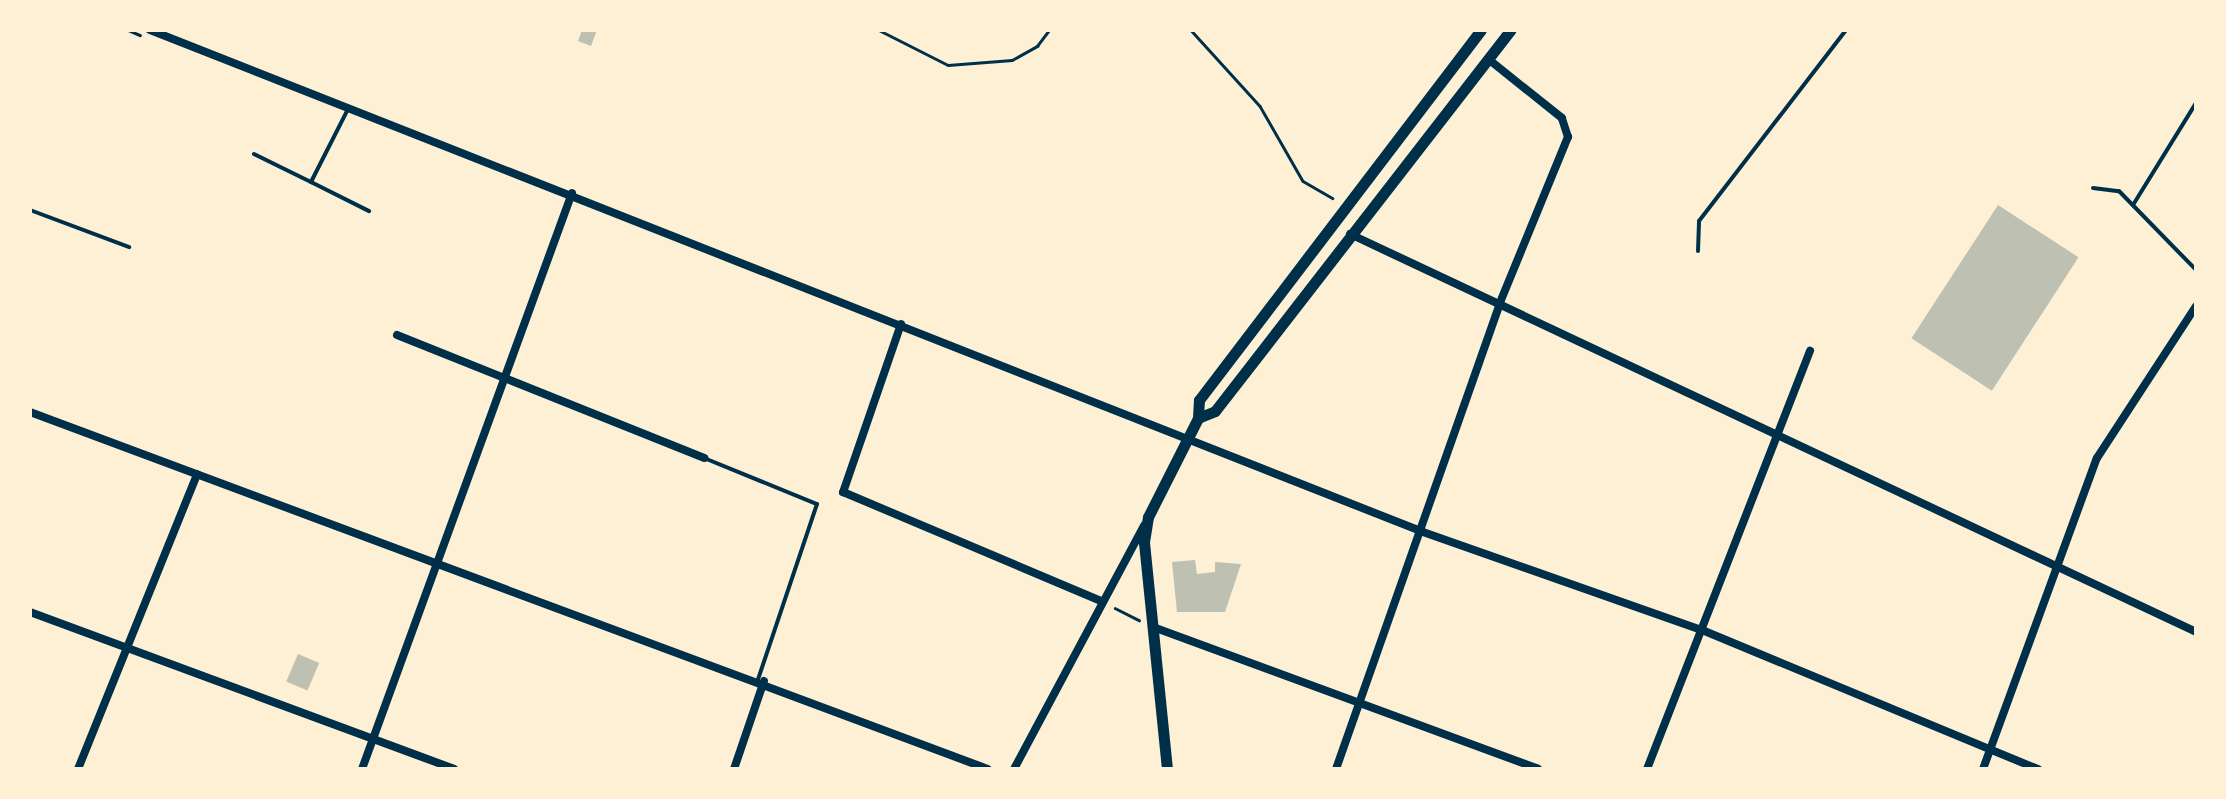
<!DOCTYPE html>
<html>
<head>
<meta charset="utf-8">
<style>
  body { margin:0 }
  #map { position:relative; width:2226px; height:799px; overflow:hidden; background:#fdf0d5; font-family:Spectral,serif }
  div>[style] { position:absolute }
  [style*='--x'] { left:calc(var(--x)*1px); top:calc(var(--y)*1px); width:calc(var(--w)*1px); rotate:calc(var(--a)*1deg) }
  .building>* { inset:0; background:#bec0b2; transform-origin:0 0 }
  .path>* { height:2.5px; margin:-1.25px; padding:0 1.25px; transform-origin:1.25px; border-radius:1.25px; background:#003049 }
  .service>* { height:4px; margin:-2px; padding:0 2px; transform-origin:2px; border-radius:2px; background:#003049 }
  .minor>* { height:8px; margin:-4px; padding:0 4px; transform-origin:4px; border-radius:4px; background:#003049 }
  .secondary>* { height:11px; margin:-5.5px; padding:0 5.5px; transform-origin:5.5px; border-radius:5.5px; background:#003049 }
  span { translate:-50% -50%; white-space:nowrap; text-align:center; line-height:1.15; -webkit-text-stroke:10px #fdf0d5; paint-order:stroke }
  .frame { position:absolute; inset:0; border:32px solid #fdf0d5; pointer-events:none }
</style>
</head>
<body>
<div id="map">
  <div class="building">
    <div style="clip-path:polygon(582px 30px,597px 30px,591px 46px,578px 41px)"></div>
    <div style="left:1998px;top:205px;width:96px;height:159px;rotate:33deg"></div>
    <div style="clip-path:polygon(1195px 560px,1197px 574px,1215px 572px,1215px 562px,1241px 564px,1225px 612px,1177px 612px,1172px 562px)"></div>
    <div style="left:298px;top:654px;width:23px;height:30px;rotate:23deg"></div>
  </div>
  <div class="path">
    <div style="--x:128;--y:30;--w:13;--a:23"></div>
    <div style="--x:840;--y:30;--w:17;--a:0"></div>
    <div style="--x:879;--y:30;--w:77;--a:26.9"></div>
    <div style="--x:948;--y:65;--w:64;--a:-4.5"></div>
    <div style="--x:1012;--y:60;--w:29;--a:-29"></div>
    <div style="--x:1037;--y:46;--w:20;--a:-53"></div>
    <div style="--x:1191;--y:30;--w:103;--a:47.8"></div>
    <div style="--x:1260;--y:106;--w:86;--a:60.2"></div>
    <div style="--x:1303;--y:181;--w:34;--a:30"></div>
    <div style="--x:1115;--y:608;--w:27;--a:27"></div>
  </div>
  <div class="service">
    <div style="--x:254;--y:154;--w:64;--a:26.2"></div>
    <div style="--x:311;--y:182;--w:80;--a:-63.1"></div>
    <div style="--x:311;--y:182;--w:65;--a:26.6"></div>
    <div style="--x:2093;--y:188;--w:26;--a:7"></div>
    <div style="--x:2119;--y:191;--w:110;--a:45.7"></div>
    <div style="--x:2133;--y:205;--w:120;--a:-58.3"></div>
    <div style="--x:30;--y:210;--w:106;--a:20.5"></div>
    <div style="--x:1698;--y:251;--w:30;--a:-88"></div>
    <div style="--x:1699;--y:221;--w:241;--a:-52.4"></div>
    <div style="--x:704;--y:458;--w:122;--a:22.2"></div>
    <div style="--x:817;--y:504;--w:185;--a:108.6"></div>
  </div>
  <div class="minor">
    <div style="--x:150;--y:30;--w:1368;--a:21.52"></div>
    <div style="--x:1423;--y:532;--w:296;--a:19.4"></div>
    <div style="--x:1702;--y:630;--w:364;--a:22.5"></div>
    <div style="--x:1350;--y:234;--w:935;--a:25.19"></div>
    <div style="--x:901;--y:324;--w:178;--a:109"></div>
    <div style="--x:843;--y:492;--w:282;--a:22.9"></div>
    <div style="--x:397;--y:335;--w:331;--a:21.8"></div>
    <div style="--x:30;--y:412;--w:1022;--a:20.44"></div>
    <div style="--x:30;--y:612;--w:452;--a:20.3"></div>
    <div style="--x:1153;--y:627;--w:410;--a:20.2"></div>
    <div style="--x:78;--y:769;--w:318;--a:-68"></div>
    <div style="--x:362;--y:769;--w:613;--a:-69.97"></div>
    <div style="--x:734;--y:769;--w:93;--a:-71.2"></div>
    <div style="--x:1014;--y:769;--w:276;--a:-61.9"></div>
    <div style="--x:1336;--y:769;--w:492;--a:-70.6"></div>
    <div style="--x:1499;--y:305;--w:182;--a:-67.7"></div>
    <div style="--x:1568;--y:137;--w:20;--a:-108"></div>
    <div style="--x:1562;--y:118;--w:95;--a:-141.4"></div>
    <div style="--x:1647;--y:769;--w:449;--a:-68.7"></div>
    <div style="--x:1983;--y:769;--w:331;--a:-69.9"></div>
    <div style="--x:2097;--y:458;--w:181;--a:-56.9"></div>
  </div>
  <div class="secondary">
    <div style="--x:1198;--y:418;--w:18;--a:-22"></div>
    <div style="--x:1215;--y:411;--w:482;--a:-52.2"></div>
    <div style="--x:1167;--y:769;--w:228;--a:-95.8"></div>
    <div style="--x:1144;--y:542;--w:25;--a:-81"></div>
    <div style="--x:1148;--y:517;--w:111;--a:-63.2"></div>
    <div style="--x:1198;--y:418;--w:18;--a:-87"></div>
    <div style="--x:1199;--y:400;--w:465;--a:-52.7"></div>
  </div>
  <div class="frame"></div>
</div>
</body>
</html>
